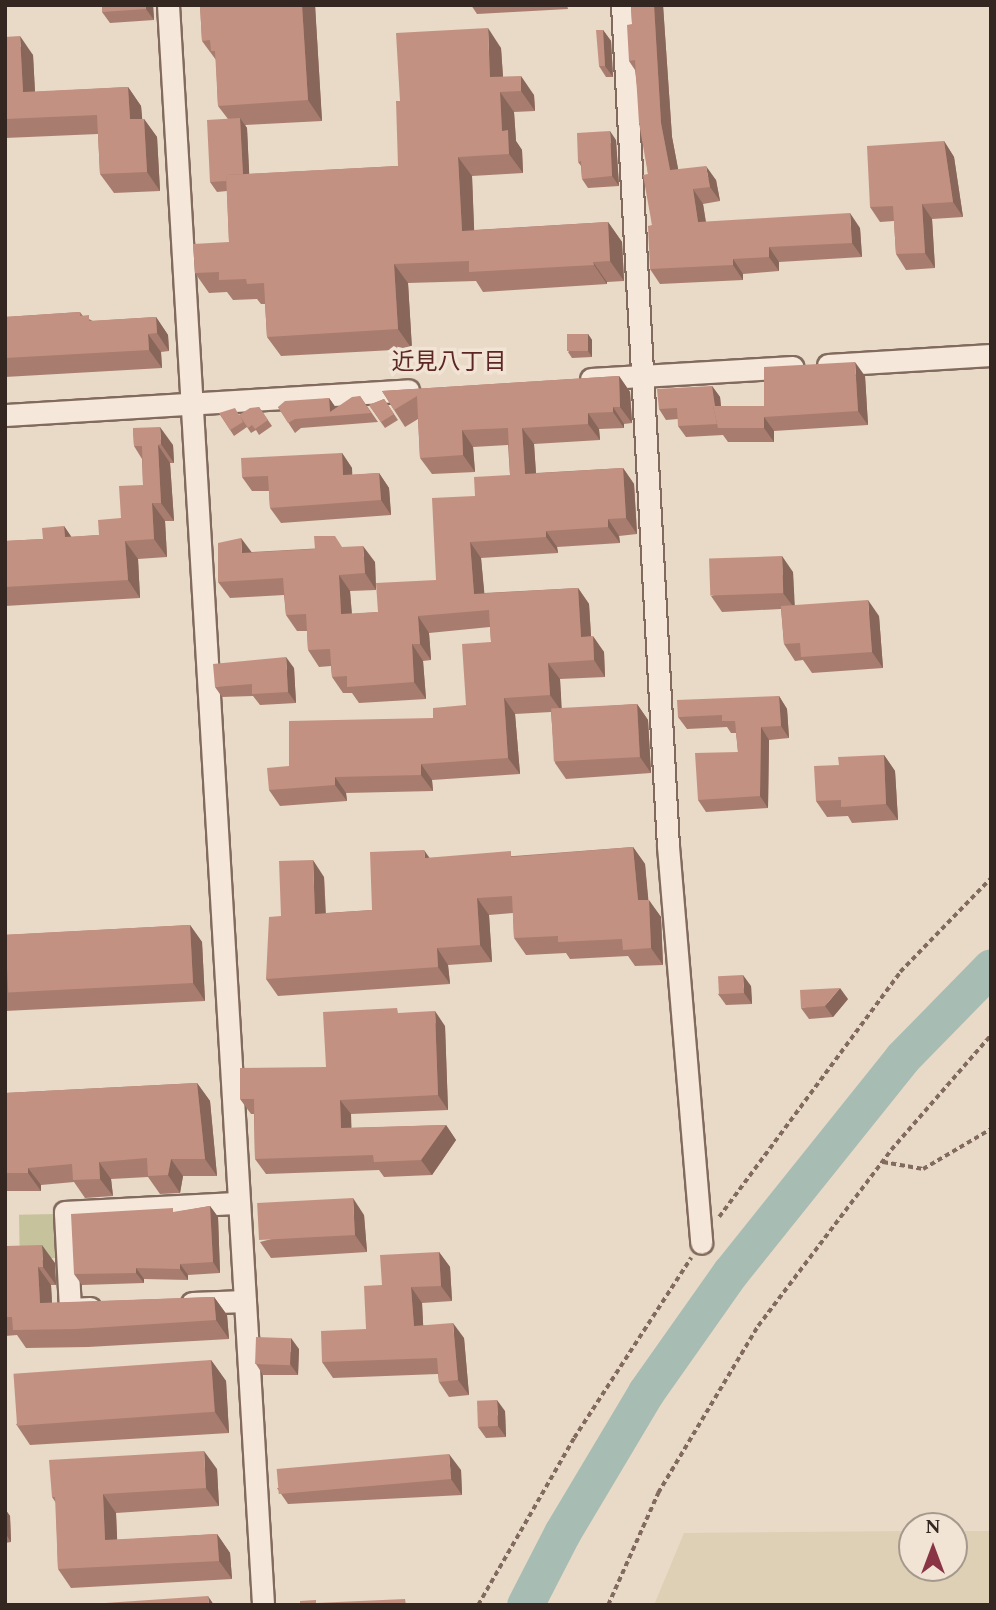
<!DOCTYPE html>
<html>
<head>
<meta charset="utf-8">
<style>
  body { margin:0 }
  #map { position:relative; width:996px; height:1610px; overflow:hidden; background:#e9d9c7; font-family:Spectral,"Noto Sans JP",serif }
  div>[style] { position:absolute }
  [style*='--x'] { left:calc(var(--x)*1px); top:calc(var(--y)*1px); width:calc(var(--w)*1px); rotate:calc(var(--a)*1deg) }
  .farmland>* { inset:0; background:#ded0b5 }
  .green>* { inset:0; background:#c6c39c; transform-origin:0 0 }
  .river>* { height:37px; margin:-18.5px; padding:0 18.5px; transform-origin:18.5px; border-radius:18.5px; background:#a7bdb3 }
  .path>* { height:3.5px; margin-top:-1.75px; transform-origin:0; background:repeating-linear-gradient(90deg,#826b5e 0 5px,transparent 0 8.5px) }
  .roads { filter:drop-shadow(2px 0 #826b5e) drop-shadow(-2px 0 #826b5e) drop-shadow(0 2px #826b5e) drop-shadow(0 -2px #826b5e) }
  .minor>* { height:21px; margin:-10.5px; padding:0 10.5px; transform-origin:10.5px; border-radius:10.5px; background:#f5e7d9 }
  .wall>* { inset:0; background:#a87d6f }
  .shaded-wall>* { inset:0; background:#88665a }
  .building>* { inset:0; background:#c39181; transform-origin:0 0 }
  span { translate:-50% -50%; white-space:nowrap; text-align:center; line-height:1.15; -webkit-text-stroke:7px #f1e4d5; paint-order:stroke }
  .neighbourhood-label { font-size:23px; color:#5c2625 }
  .frame { position:absolute; inset:0; border:7px solid #342620; pointer-events:none }
  .north { position:absolute; left:898px; top:1512px; width:70px; height:70px; box-sizing:border-box; background:#f1e4d5; border:2px solid #a5988d; border-radius:50%; rotate:0deg; font-size:19px; font-weight:700; line-height:28px; text-align:center; color:#342620 }
  .north::after { content:''; display:block; margin:auto; width:24px; height:32px; background:#8a3545; clip-path:polygon(50% 0,100% 100%,50% 72%,0 100%) }
</style>
</head>
<body>
<div id="map">
  <div class="farmland">
    <div style="clip-path:polygon(912px 1531px,912px 1568px,954px 1568px,954px 1531px,991px 1531px,991px 1605px,654px 1605px,684px 1533px)"></div>
  </div>
  <div class="green">
    <div style="left:55px;top:1214px;width:44px;height:36px;rotate:89deg"></div>
  </div>
  <div class="river">
    <div style="--x:525;--y:1605;--w:81;--a:-62.8"></div>
    <div style="--x:562;--y:1533;--w:164;--a:-59.2"></div>
    <div style="--x:646;--y:1392;--w:146;--a:-54.8"></div>
    <div style="--x:730;--y:1273;--w:275;--a:-51.3"></div>
    <div style="--x:902;--y:1058;--w:127;--a:-45.6"></div>
  </div>
  <div class="path">
    <div style="--x:883;--y:1162;--w:41;--a:9.9"></div>
    <div style="--x:923;--y:1169;--w:79;--a:-30.5"></div>
    <div style="--x:719;--y:1217;--w:305;--a:-53.5"></div>
    <div style="--x:900;--y:972;--w:131;--a:-45.9"></div>
    <div style="--x:478;--y:1605;--w:193;--a:-60.1"></div>
    <div style="--x:574;--y:1438;--w:215;--a:-57"></div>
    <div style="--x:608;--y:1605;--w:123;--a:-65.9"></div>
    <div style="--x:658;--y:1493;--w:195;--a:-59.1"></div>
    <div style="--x:758;--y:1326;--w:221;--a:-52.9"></div>
    <div style="--x:891;--y:1150;--w:152;--a:-49"></div>
  </div>
  <div class="roads">
    <div class="minor">
      <div style="--x:168;--y:5;--w:1603;--a:86.6"></div>
      <div style="--x:622;--y:5;--w:842;--a:86.87"></div>
      <div style="--x:668;--y:846;--w:398;--a:85.2"></div>
      <div style="--x:828;--y:365;--w:163;--a:-3.5"></div>
      <div style="--x:591;--y:379;--w:202;--a:-3.4"></div>
      <div style="--x:5;--y:415;--w:404;--a:-3.5"></div>
      <div style="--x:192;--y:1303;--w:53;--a:-2.2"></div>
      <div style="--x:90;--y:1308;--w:20;--a:177"></div>
      <div style="--x:70;--y:1309;--w:97;--a:-93"></div>
      <div style="--x:65;--y:1212;--w:174;--a:-3"></div>
    </div>
  </div>
  <div class="wall">
    <div style="clip-path:polygon(102px 5px,153px 5px,154px 20px,110px 23px,102px 12px)"></div>
    <div style="clip-path:polygon(200px 5px,315px 5px,322px 121px,245px 125px,247px 128px,249px 174px,398px 166px,400px 101px,501px 48px,503px 77px,534px 95px,535px 111px,514px 112px,516px 141px,522px 150px,523px 173px,472px 176px,474px 230px,608px 222px,622px 242px,624px 281px,607px 282px,607px 284px,483px 292px,476px 281px,408px 283px,412px 349px,281px 356px,267px 337px,265px 304px,261px 304px,257px 299px,233px 300px,227px 292px,209px 293px,195px 273px,229px 242px,227px 191px,217px 192px,210px 182px,228px 119px,218px 106px,216px 60px,202px 41px)"></div>
    <div style="clip-path:polygon(471px 5px,567px 5px,568px 9px,477px 14px)"></div>
    <div style="clip-path:polygon(631px 5px,663px 5px,672px 137px,678px 169px,716px 180px,720px 201px,703px 204px,706px 222px,860px 228px,862px 257px,779px 262px,779px 271px,743px 274px,743px 280px,660px 284px,650px 269px,652px 225px,648px 174px,635px 70px,629px 61px,632px 24px)"></div>
    <div style="clip-path:polygon(603px 30px,611px 41px,613px 77px,606px 77px,599px 66px)"></div>
    <div style="clip-path:polygon(5px 37px,33px 55px,35px 92px,128px 87px,141px 106px,142px 119px,144px 119px,157px 137px,160px 191px,114px 193px,100px 174px,98px 134px,5px 138px)"></div>
    <div style="clip-path:polygon(616px 140px,619px 186px,588px 188px,582px 179px,581px 166px,578px 162px)"></div>
    <div style="clip-path:polygon(944px 141px,954px 157px,963px 217px,932px 219px,935px 268px,906px 270px,896px 254px,894px 221px,880px 222px,870px 207px)"></div>
    <div style="clip-path:polygon(80px 312px,83px 316px,93px 321px,156px 317px,168px 335px,169px 351px,161px 352px,162px 368px,5px 377px,5px 317px)"></div>
    <div style="clip-path:polygon(588px 334px,592px 340px,592px 357px,572px 358px,568px 352px)"></div>
    <div style="clip-path:polygon(619px 376px,630px 392px,632px 423px,624px 424px,624px 428px,599px 429px,600px 440px,534px 444px,536px 473px,623px 468px,634px 484px,637px 534px,619px 536px,620px 543px,557px 547px,558px 553px,481px 558px,484px 593px,578px 588px,589px 604px,591px 636px,604px 652px,605px 677px,560px 679px,561px 709px,637px 704px,648px 720px,651px 773px,566px 779px,555px 763px,551px 712px,515px 714px,520px 774px,432px 780px,433px 791px,346px 793px,347px 801px,280px 806px,269px 790px,289px 766px,433px 718px,466px 705px,491px 642px,490px 627px,429px 633px,431px 660px,423px 661px,426px 699px,359px 703px,352px 693px,343px 693px,332px 677px,331px 666px,319px 667px,308px 650px,307px 631px,297px 631px,286px 615px,284px 595px,230px 598px,218px 582px,252px 552px,342px 547px,375px 562px,376px 590px,350px 591px,352px 614px,378px 612px,436px 580px,475px 496px,510px 475px,508px 445px,473px 447px,475px 472px,432px 474px,420px 458px,418px 419px,405px 427px,382px 391px)"></div>
    <div style="clip-path:polygon(865px 376px,868px 425px,774px 431px,774px 442px,728px 442px,723px 435px,686px 437px,678px 426px,678px 419px,666px 420px,659px 409px,712px 386px,720px 397px,721px 406px,764px 406px)"></div>
    <div style="clip-path:polygon(360px 396px,378px 422px,301px 428px,295px 433px,278px 407px,329px 398px,336px 408px)"></div>
    <div style="clip-path:polygon(384px 399px,398px 420px,385px 428px,369px 405px)"></div>
    <div style="clip-path:polygon(259px 407px,272px 426px,259px 435px,256px 430px,251px 433px,247px 427px,234px 436px,219px 413px,239px 415px)"></div>
    <div style="clip-path:polygon(133px 428px,173px 445px,174px 463px,170px 463px,174px 521px,165px 521px,167px 557px,138px 559px,140px 598px,5px 606px,5px 541px,43px 539px,64px 526px,71px 537px,99px 535px,121px 518px,143px 485px,142px 459px,134px 446px)"></div>
    <div style="clip-path:polygon(342px 453px,352px 468px,352px 475px,379px 473px,389px 488px,391px 515px,281px 523px,270px 508px,269px 491px,252px 491px,242px 477px)"></div>
    <div style="clip-path:polygon(793px 572px,794px 605px,879px 616px,883px 668px,812px 673px,803px 660px,795px 661px,784px 644px,781px 609px,722px 612px,711px 596px)"></div>
    <div style="clip-path:polygon(294px 668px,296px 703px,260px 705px,253px 696px,222px 697px,215px 687px)"></div>
    <div style="clip-path:polygon(779px 696px,787px 709px,789px 738px,769px 740px,768px 808px,706px 812px,698px 800px,738px 752px,736px 733px,731px 733px,727px 727px,687px 729px,678px 717px)"></div>
    <div style="clip-path:polygon(884px 755px,895px 771px,898px 820px,852px 823px,848px 816px,827px 817px,816px 801px,839px 765px)"></div>
    <div style="clip-path:polygon(633px 847px,645px 864px,648px 900px,661px 917px,663px 965px,635px 966px,628px 956px,570px 959px,566px 953px,526px 955px,514px 938px,513px 913px,489px 915px,492px 962px,448px 965px,450px 984px,278px 996px,266px 979px,281px 916px,324px 877px,326px 913px,372px 910px,430px 858px,514px 856px)"></div>
    <div style="clip-path:polygon(190px 925px,202px 942px,205px 1001px,5px 1011px,5px 935px)"></div>
    <div style="clip-path:polygon(751px 986px,752px 1004px,726px 1005px,718px 994px)"></div>
    <div style="clip-path:polygon(848px 999px,833px 1017px,809px 1019px,801px 1008px)"></div>
    <div style="clip-path:polygon(401px 1013px,445px 1026px,448px 1110px,351px 1114px,351px 1128px,446px 1125px,456px 1140px,432px 1175px,384px 1177px,379px 1170px,266px 1174px,255px 1159px,254px 1114px,251px 1114px,240px 1099px,326px 1067px)"></div>
    <div style="clip-path:polygon(197px 1083px,210px 1101px,217px 1176px,183px 1176px,180px 1193px,160px 1194px,148px 1177px,111px 1179px,113px 1196px,85px 1198px,74px 1182px,41px 1185px,41px 1191px,5px 1191px,5px 1093px)"></div>
    <div style="clip-path:polygon(210px 1206px,218px 1217px,220px 1273px,188px 1275px,188px 1280px,144px 1279px,144px 1283px,82px 1285px,74px 1274px,176px 1212px)"></div>
    <div style="clip-path:polygon(364px 1215px,367px 1252px,271px 1258px,260px 1242px)"></div>
    <div style="clip-path:polygon(5px 1251px,55px 1263px,56px 1285px,51px 1285px,52px 1303px,214px 1297px,227px 1315px,229px 1339px,88px 1347px,26px 1348px,17px 1335px,5px 1336px)"></div>
    <div style="clip-path:polygon(439px 1252px,450px 1267px,452px 1301px,422px 1303px,423px 1325px,464px 1338px,469px 1395px,449px 1397px,439px 1382px,438px 1374px,333px 1378px,322px 1362px,366px 1329px,382px 1285px)"></div>
    <div style="clip-path:polygon(299px 1349px,298px 1375px,263px 1375px,256px 1364px)"></div>
    <div style="clip-path:polygon(211px 1360px,226px 1381px,229px 1433px,30px 1445px,16px 1424px)"></div>
    <div style="clip-path:polygon(505px 1411px,506px 1437px,486px 1438px,478px 1427px)"></div>
    <div style="clip-path:polygon(217px 1469px,219px 1506px,116px 1513px,117px 1540px,217px 1534px,230px 1553px,232px 1579px,71px 1588px,58px 1569px,56px 1503px,52px 1497px)"></div>
    <div style="clip-path:polygon(461px 1470px,462px 1495px,288px 1504px,277px 1488px)"></div>
    <div style="clip-path:polygon(5px 1509px,10px 1516px,11px 1542px,5px 1543px)"></div>
  </div>
  <div class="shaded-wall">
    <div style="clip-path:polygon(146px 5px,153px 5px,154px 20px,146px 9px)"></div>
    <div style="clip-path:polygon(302px 5px,315px 5px,322px 121px,308px 100px)"></div>
    <div style="clip-path:polygon(654px 5px,663px 5px,672px 137px,681px 184px,670px 170px,661px 123px)"></div>
    <div style="clip-path:polygon(488px 28px,501px 48px,504px 92px,490px 77px)"></div>
    <div style="clip-path:polygon(603px 30px,611px 41px,613px 77px,605px 66px)"></div>
    <div style="clip-path:polygon(20px 36px,33px 55px,36px 111px,23px 92px)"></div>
    <div style="clip-path:polygon(521px 76px,534px 95px,535px 111px,521px 91px)"></div>
    <div style="clip-path:polygon(128px 87px,141px 106px,144px 138px,130px 119px)"></div>
    <div style="clip-path:polygon(500px 92px,514px 112px,516px 141px,522px 150px,523px 173px,509px 154px,502px 131px)"></div>
    <div style="clip-path:polygon(240px 118px,247px 128px,250px 190px,243px 180px)"></div>
    <div style="clip-path:polygon(144px 119px,157px 137px,160px 191px,147px 172px)"></div>
    <div style="clip-path:polygon(610px 131px,616px 140px,619px 186px,612px 176px)"></div>
    <div style="clip-path:polygon(944px 141px,954px 157px,963px 217px,953px 202px)"></div>
    <div style="clip-path:polygon(458px 157px,472px 176px,475px 251px,462px 231px)"></div>
    <div style="clip-path:polygon(706px 166px,716px 180px,720px 201px,710px 187px)"></div>
    <div style="clip-path:polygon(693px 189px,703px 204px,708px 237px,698px 222px)"></div>
    <div style="clip-path:polygon(922px 204px,932px 219px,935px 268px,925px 253px)"></div>
    <div style="clip-path:polygon(850px 213px,860px 228px,862px 257px,852px 243px)"></div>
    <div style="clip-path:polygon(608px 222px,622px 242px,624px 281px,610px 261px)"></div>
    <div style="clip-path:polygon(769px 247px,779px 262px,779px 271px,769px 257px)"></div>
    <div style="clip-path:polygon(733px 259px,743px 274px,743px 280px,733px 265px)"></div>
    <div style="clip-path:polygon(593px 262px,607px 282px,607px 284px,594px 265px)"></div>
    <div style="clip-path:polygon(394px 264px,408px 283px,412px 349px,398px 329px)"></div>
    <div style="clip-path:polygon(156px 317px,168px 335px,169px 351px,157px 333px)"></div>
    <div style="clip-path:polygon(148px 334px,161px 352px,162px 368px,149px 350px)"></div>
    <div style="clip-path:polygon(588px 334px,592px 340px,592px 357px,588px 351px)"></div>
    <div style="clip-path:polygon(855px 362px,865px 376px,868px 425px,858px 411px)"></div>
    <div style="clip-path:polygon(619px 376px,630px 392px,632px 423px,620px 407px)"></div>
    <div style="clip-path:polygon(712px 386px,720px 397px,723px 428px,717px 424px)"></div>
    <div style="clip-path:polygon(329px 398px,336px 408px,330px 412px)"></div>
    <div style="clip-path:polygon(613px 407px,624px 424px,624px 428px,613px 412px)"></div>
    <div style="clip-path:polygon(588px 413px,599px 429px,600px 440px,588px 424px)"></div>
    <div style="clip-path:polygon(764px 417px,774px 431px,774px 442px,764px 428px)"></div>
    <div style="clip-path:polygon(160px 427px,173px 445px,174px 463px,161px 444px)"></div>
    <div style="clip-path:polygon(522px 428px,534px 444px,537px 490px,525px 474px)"></div>
    <div style="clip-path:polygon(462px 430px,473px 447px,475px 472px,463px 455px)"></div>
    <div style="clip-path:polygon(158px 445px,170px 463px,174px 521px,161px 503px)"></div>
    <div style="clip-path:polygon(342px 453px,352px 468px,353px 490px,343px 475px)"></div>
    <div style="clip-path:polygon(623px 468px,634px 484px,637px 534px,626px 518px)"></div>
    <div style="clip-path:polygon(379px 473px,389px 488px,391px 515px,381px 500px)"></div>
    <div style="clip-path:polygon(152px 503px,165px 521px,167px 557px,154px 539px)"></div>
    <div style="clip-path:polygon(608px 519px,619px 536px,620px 543px,608px 527px)"></div>
    <div style="clip-path:polygon(64px 526px,77px 545px,65px 537px)"></div>
    <div style="clip-path:polygon(546px 531px,557px 547px,558px 553px,546px 537px)"></div>
    <div style="clip-path:polygon(241px 538px,253px 554px,242px 553px)"></div>
    <div style="clip-path:polygon(125px 541px,138px 559px,140px 598px,128px 580px)"></div>
    <div style="clip-path:polygon(470px 542px,481px 558px,486px 610px,474px 594px)"></div>
    <div style="clip-path:polygon(363px 546px,375px 562px,376px 590px,365px 573px)"></div>
    <div style="clip-path:polygon(782px 556px,793px 572px,795px 609px,783px 593px)"></div>
    <div style="clip-path:polygon(339px 575px,350px 591px,353px 631px,341px 614px)"></div>
    <div style="clip-path:polygon(578px 588px,589px 604px,592px 653px,581px 637px)"></div>
    <div style="clip-path:polygon(868px 600px,879px 616px,883px 668px,872px 652px)"></div>
    <div style="clip-path:polygon(418px 616px,429px 633px,431px 660px,420px 644px)"></div>
    <div style="clip-path:polygon(593px 636px,604px 652px,605px 677px,594px 660px)"></div>
    <div style="clip-path:polygon(412px 644px,423px 661px,426px 699px,414px 682px)"></div>
    <div style="clip-path:polygon(286px 657px,294px 668px,296px 703px,288px 692px)"></div>
    <div style="clip-path:polygon(548px 663px,560px 679px,562px 712px,550px 695px)"></div>
    <div style="clip-path:polygon(779px 696px,787px 709px,789px 738px,781px 726px)"></div>
    <div style="clip-path:polygon(504px 698px,515px 714px,520px 774px,508px 758px)"></div>
    <div style="clip-path:polygon(637px 704px,648px 720px,651px 773px,640px 757px)"></div>
    <div style="clip-path:polygon(761px 727px,769px 740px,768px 808px,760px 796px)"></div>
    <div style="clip-path:polygon(884px 755px,895px 771px,898px 820px,886px 804px)"></div>
    <div style="clip-path:polygon(421px 764px,432px 780px,433px 791px,421px 775px)"></div>
    <div style="clip-path:polygon(335px 777px,346px 793px,347px 801px,335px 785px)"></div>
    <div style="clip-path:polygon(633px 847px,645px 864px,650px 917px,638px 900px)"></div>
    <div style="clip-path:polygon(424px 850px,436px 867px,425px 858px)"></div>
    <div style="clip-path:polygon(313px 860px,324px 877px,326px 931px,315px 914px)"></div>
    <div style="clip-path:polygon(477px 898px,489px 915px,492px 962px,480px 945px)"></div>
    <div style="clip-path:polygon(649px 900px,661px 917px,663px 965px,651px 948px)"></div>
    <div style="clip-path:polygon(190px 925px,202px 942px,205px 1001px,193px 983px)"></div>
    <div style="clip-path:polygon(437px 948px,448px 965px,450px 984px,438px 967px)"></div>
    <div style="clip-path:polygon(743px 975px,751px 986px,752px 1004px,744px 993px)"></div>
    <div style="clip-path:polygon(840px 988px,848px 999px,833px 1017px,825px 1006px)"></div>
    <div style="clip-path:polygon(435px 1011px,445px 1026px,448px 1110px,438px 1095px)"></div>
    <div style="clip-path:polygon(197px 1083px,210px 1101px,217px 1176px,205px 1159px)"></div>
    <div style="clip-path:polygon(340px 1100px,351px 1114px,352px 1143px,341px 1128px)"></div>
    <div style="clip-path:polygon(446px 1125px,456px 1140px,432px 1175px,421px 1160px)"></div>
    <div style="clip-path:polygon(171px 1159px,183px 1176px,180px 1193px,168px 1175px)"></div>
    <div style="clip-path:polygon(99px 1162px,111px 1179px,113px 1196px,100px 1179px)"></div>
    <div style="clip-path:polygon(28px 1168px,41px 1185px,41px 1191px,28px 1173px)"></div>
    <div style="clip-path:polygon(353px 1198px,364px 1215px,367px 1252px,355px 1235px)"></div>
    <div style="clip-path:polygon(210px 1206px,218px 1217px,220px 1273px,213px 1262px)"></div>
    <div style="clip-path:polygon(42px 1245px,55px 1263px,56px 1285px,43px 1267px)"></div>
    <div style="clip-path:polygon(439px 1252px,450px 1267px,452px 1301px,441px 1286px)"></div>
    <div style="clip-path:polygon(180px 1264px,188px 1275px,188px 1280px,180px 1269px)"></div>
    <div style="clip-path:polygon(38px 1267px,51px 1285px,53px 1321px,40px 1303px)"></div>
    <div style="clip-path:polygon(136px 1268px,144px 1279px,144px 1283px,136px 1273px)"></div>
    <div style="clip-path:polygon(411px 1287px,422px 1303px,424px 1341px,414px 1326px)"></div>
    <div style="clip-path:polygon(214px 1297px,227px 1315px,229px 1339px,216px 1320px)"></div>
    <div style="clip-path:polygon(453px 1323px,464px 1338px,469px 1395px,458px 1380px)"></div>
    <div style="clip-path:polygon(291px 1338px,299px 1349px,298px 1375px,290px 1364px)"></div>
    <div style="clip-path:polygon(211px 1360px,226px 1381px,229px 1433px,215px 1412px)"></div>
    <div style="clip-path:polygon(497px 1400px,505px 1411px,506px 1437px,498px 1426px)"></div>
    <div style="clip-path:polygon(204px 1451px,217px 1469px,219px 1506px,206px 1488px)"></div>
    <div style="clip-path:polygon(449px 1454px,461px 1470px,462px 1495px,451px 1479px)"></div>
    <div style="clip-path:polygon(103px 1494px,116px 1513px,118px 1559px,105px 1540px)"></div>
    <div style="clip-path:polygon(5px 1509px,10px 1516px,11px 1542px,5px 1533px)"></div>
    <div style="clip-path:polygon(217px 1534px,230px 1553px,232px 1579px,219px 1561px)"></div>
    <div style="clip-path:polygon(208px 1596px,214px 1605px,209px 1605px)"></div>
  </div>
  <div class="building">
    <div style="clip-path:polygon(102px 5px,146px 5px,146px 9px,102px 12px)"></div>
    <div style="clip-path:polygon(200px 5px,302px 5px,308px 100px,218px 106px,215px 51px,211px 51px,210px 40px,202px 41px)"></div>
    <div style="clip-path:polygon(631px 5px,654px 5px,661px 123px,670px 170px,706px 166px,710px 187px,693px 189px,698px 222px,850px 213px,852px 243px,769px 247px,769px 257px,733px 259px,733px 265px,650px 269px,648px 226px,652px 225px,643px 175px,648px 174px,639px 123px,635px 60px,629px 61px,627px 25px,632px 24px)"></div>
    <div style="clip-path:polygon(488px 28px,490px 77px,521px 76px,521px 91px,500px 92px,502px 131px,508px 130px,509px 154px,458px 157px,462px 231px,608px 222px,610px 261px,593px 262px,594px 265px,469px 272px,469px 261px,394px 264px,398px 329px,267px 337px,264px 283px,247px 284px,246px 279px,219px 280px,219px 272px,195px 273px,193px 244px,229px 242px,226px 175px,398px 166px,396px 101px,400px 101px,396px 33px)"></div>
    <div style="clip-path:polygon(596px 30px,603px 30px,605px 66px,599px 66px)"></div>
    <div style="clip-path:polygon(20px 36px,23px 92px,128px 87px,130px 119px,144px 119px,147px 172px,100px 174px,97px 115px,5px 119px,5px 37px)"></div>
    <div style="clip-path:polygon(240px 118px,243px 174px,226px 175px,226px 181px,210px 182px,207px 120px)"></div>
    <div style="clip-path:polygon(610px 131px,612px 176px,582px 179px,581px 161px,578px 162px,577px 133px)"></div>
    <div style="clip-path:polygon(944px 141px,953px 202px,922px 204px,925px 253px,896px 254px,893px 206px,870px 207px,867px 146px)"></div>
    <div style="clip-path:polygon(80px 312px,80px 316px,89px 315px,89px 321px,156px 317px,157px 333px,148px 334px,149px 350px,5px 358px,5px 317px)"></div>
    <div style="left:588px;top:334px;width:17px;height:21px;rotate:90deg"></div>
    <div style="clip-path:polygon(855px 362px,858px 411px,764px 417px,764px 428px,718px 428px,713px 406px,764px 406px,764px 367px)"></div>
    <div style="clip-path:polygon(619px 376px,620px 407px,613px 407px,613px 412px,588px 413px,588px 424px,522px 428px,525px 474px,623px 468px,626px 518px,608px 519px,608px 527px,546px 531px,546px 537px,470px 542px,474px 594px,578px 588px,581px 637px,593px 636px,594px 660px,548px 663px,550px 695px,504px 698px,508px 758px,421px 764px,421px 775px,335px 777px,335px 785px,269px 790px,267px 768px,289px 766px,289px 721px,433px 718px,433px 708px,466px 705px,462px 644px,491px 642px,489px 610px,418px 616px,420px 644px,412px 644px,414px 682px,347px 687px,347px 676px,332px 677px,330px 649px,308px 650px,306px 614px,286px 615px,283px 578px,218px 582px,218px 543px,241px 538px,242px 553px,315px 549px,314px 536px,335px 536px,342px 547px,363px 546px,365px 573px,339px 575px,341px 614px,378px 612px,376px 583px,436px 580px,432px 498px,475px 496px,474px 477px,510px 475px,508px 428px,462px 430px,463px 455px,420px 458px,417px 396px,394px 410px,382px 391px)"></div>
    <div style="clip-path:polygon(712px 386px,715px 406px,713px 406px,717px 424px,678px 426px,677px 408px,659px 409px,657px 389px)"></div>
    <div style="clip-path:polygon(360px 396px,371px 413px,295px 419px,288px 423px,278px 407px,285px 401px,329px 398px,330px 412px,352px 397px)"></div>
    <div style="clip-path:polygon(384px 399px,394px 414px,381px 422px,369px 405px)"></div>
    <div style="clip-path:polygon(259px 407px,268px 420px,255px 429px,252px 425px,248px 428px,240px 416px,243px 422px,230px 430px,219px 413px,235px 408px,239px 415px,250px 408px)"></div>
    <div style="clip-path:polygon(160px 427px,161px 444px,158px 445px,161px 503px,152px 503px,154px 539px,125px 541px,128px 580px,5px 587px,5px 541px,43px 539px,42px 528px,64px 526px,65px 537px,99px 535px,98px 520px,121px 518px,119px 486px,143px 485px,142px 446px,134px 446px,133px 428px)"></div>
    <div style="clip-path:polygon(342px 453px,343px 475px,379px 473px,381px 500px,270px 508px,268px 476px,242px 477px,241px 458px)"></div>
    <div style="left:782px;top:556px;width:37px;height:73px;rotate:88deg"></div>
    <div style="clip-path:polygon(868px 600px,872px 652px,801px 657px,800px 643px,784px 644px,781px 606px)"></div>
    <div style="clip-path:polygon(286px 657px,288px 692px,252px 694px,252px 684px,215px 687px,213px 664px)"></div>
    <div style="clip-path:polygon(779px 696px,781px 726px,761px 727px,760px 796px,698px 800px,695px 753px,738px 752px,735px 721px,722px 721px,722px 715px,678px 717px,677px 700px)"></div>
    <div style="left:637px;top:704px;width:53px;height:86px;rotate:87deg"></div>
    <div style="clip-path:polygon(884px 755px,886px 804px,841px 807px,841px 800px,816px 801px,814px 766px,839px 765px,838px 757px)"></div>
    <div style="clip-path:polygon(633px 847px,638px 900px,649px 900px,651px 948px,623px 950px,622px 939px,558px 942px,558px 936px,514px 938px,512px 896px,477px 898px,480px 945px,437px 948px,438px 967px,266px 979px,269px 917px,281px 916px,279px 861px,313px 860px,315px 914px,372px 910px,370px 852px,424px 850px,425px 858px,511px 851px,511px 857px)"></div>
    <div style="left:190px;top:925px;width:58px;height:185px;rotate:87deg"></div>
    <div style="left:743px;top:975px;width:18px;height:25px;rotate:87deg"></div>
    <div style="clip-path:polygon(840px 988px,825px 1006px,801px 1008px,800px 990px)"></div>
    <div style="clip-path:polygon(397px 1008px,398px 1013px,435px 1011px,438px 1095px,340px 1100px,341px 1128px,446px 1125px,421px 1160px,374px 1162px,373px 1155px,255px 1159px,254px 1099px,240px 1099px,240px 1068px,326px 1067px,323px 1012px)"></div>
    <div style="clip-path:polygon(197px 1083px,205px 1159px,171px 1159px,168px 1175px,148px 1176px,147px 1158px,99px 1162px,100px 1179px,73px 1180px,72px 1164px,28px 1168px,28px 1173px,5px 1173px,5px 1093px)"></div>
    <div style="left:353px;top:1198px;width:37px;height:96px;rotate:87deg"></div>
    <div style="clip-path:polygon(210px 1206px,213px 1262px,180px 1264px,180px 1269px,136px 1268px,136px 1273px,74px 1274px,71px 1214px,173px 1208px,173px 1212px)"></div>
    <div style="clip-path:polygon(42px 1245px,43px 1267px,38px 1267px,40px 1303px,214px 1297px,216px 1320px,76px 1329px,13px 1330px,12px 1317px,5px 1317px,6px 1246px)"></div>
    <div style="clip-path:polygon(439px 1252px,441px 1286px,411px 1287px,414px 1326px,453px 1323px,458px 1380px,439px 1382px,437px 1358px,322px 1362px,321px 1331px,366px 1329px,364px 1286px,382px 1285px,380px 1255px)"></div>
    <div style="left:256px;top:1337px;width:35px;height:27px;rotate:2deg"></div>
    <div style="left:211px;top:1360px;width:52px;height:198px;rotate:86deg"></div>
    <div style="left:497px;top:1400px;width:26px;height:20px;rotate:88deg"></div>
    <div style="clip-path:polygon(204px 1451px,206px 1488px,103px 1494px,105px 1540px,217px 1534px,219px 1561px,58px 1569px,55px 1497px,52px 1497px,49px 1460px)"></div>
    <div style="left:449px;top:1454px;width:25px;height:173px;rotate:85deg"></div>
    <div style="clip-path:polygon(208px 1596px,209px 1605px,76px 1605px)"></div>
    <div style="clip-path:polygon(405px 1599px,406px 1605px,291px 1605px,300px 1604px,300px 1601px,316px 1600px,316px 1603px)"></div>
  </div>
  <div class="neighbourhood-label">
    <span style="left:449px;top:363px">近見八丁目</span>
  </div>
  <div class="frame"></div>
  <div class="north">N</div>
</div>
</body>
</html>
